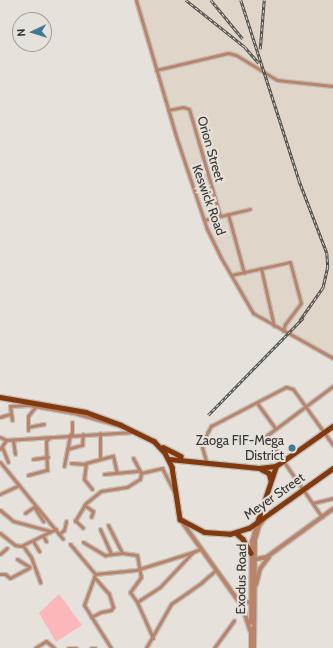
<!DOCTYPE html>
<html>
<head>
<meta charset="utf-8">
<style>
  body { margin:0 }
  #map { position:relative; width:333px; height:648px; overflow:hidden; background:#e6e1db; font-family:Cabin,sans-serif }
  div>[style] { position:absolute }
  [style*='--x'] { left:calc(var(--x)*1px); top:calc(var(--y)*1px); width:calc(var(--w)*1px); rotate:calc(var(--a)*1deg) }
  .built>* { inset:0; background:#dfd6c9 }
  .green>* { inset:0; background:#fcb7bb }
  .roads { filter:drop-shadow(1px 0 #c3bfb9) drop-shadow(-1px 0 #c3bfb9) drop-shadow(0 1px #c3bfb9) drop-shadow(0 -1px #c3bfb9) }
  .minor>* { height:3px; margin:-1.5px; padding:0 1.5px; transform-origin:1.5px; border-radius:1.5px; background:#ba846b }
  .tertiary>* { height:3.5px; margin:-1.75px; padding:0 1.75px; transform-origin:1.75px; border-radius:1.75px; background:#ba846b }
  .primary>* { height:4.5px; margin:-2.25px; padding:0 2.25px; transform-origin:2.25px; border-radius:2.25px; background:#83390e }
  .rail>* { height:2.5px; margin-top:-1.25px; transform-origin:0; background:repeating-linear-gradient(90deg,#e6e1db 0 3px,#4d4a48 0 6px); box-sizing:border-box; border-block:1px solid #4d4a48 }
  .dots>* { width:11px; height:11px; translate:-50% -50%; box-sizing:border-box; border:2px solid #e6e1db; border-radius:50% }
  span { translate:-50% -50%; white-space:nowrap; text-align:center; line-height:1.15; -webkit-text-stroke:4px #e6e1db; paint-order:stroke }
  .street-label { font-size:13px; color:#373533 }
  .poi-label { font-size:13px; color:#373533 }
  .right { translate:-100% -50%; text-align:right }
  .north { position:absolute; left:12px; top:12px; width:40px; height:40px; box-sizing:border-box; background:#e6e1db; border:1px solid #a09c98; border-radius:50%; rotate:266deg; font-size:11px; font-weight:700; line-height:16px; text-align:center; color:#373533 }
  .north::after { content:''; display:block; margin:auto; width:14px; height:18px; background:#3f7a93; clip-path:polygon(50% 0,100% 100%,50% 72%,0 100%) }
</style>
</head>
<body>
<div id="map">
  <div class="built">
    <div style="clip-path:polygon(139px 0,333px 0,333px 356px,254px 310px,233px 275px,211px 230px,171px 111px)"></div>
  </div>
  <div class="green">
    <div style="clip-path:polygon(59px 594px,82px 625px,56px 642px,39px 613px)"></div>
  </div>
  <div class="roads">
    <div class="minor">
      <div style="--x:136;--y:0;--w:145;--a:73.6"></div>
      <div style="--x:177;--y:139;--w:95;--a:71.6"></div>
      <div style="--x:207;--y:229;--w:30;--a:64"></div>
      <div style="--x:220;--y:256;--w:66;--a:59.9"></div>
      <div style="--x:253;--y:313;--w:92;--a:29.4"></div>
      <div style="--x:156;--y:70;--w:74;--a:-13.3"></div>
      <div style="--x:228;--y:53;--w:8;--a:14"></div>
      <div style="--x:236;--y:55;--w:48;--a:31.4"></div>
      <div style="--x:277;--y:80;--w:56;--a:6.1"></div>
      <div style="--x:168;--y:110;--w:15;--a:-11"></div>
      <div style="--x:183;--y:107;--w:6;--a:18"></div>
      <div style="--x:189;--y:109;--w:111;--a:73.8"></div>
      <div style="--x:228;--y:214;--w:61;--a:74.8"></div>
      <div style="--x:204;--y:220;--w:47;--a:-13.4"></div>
      <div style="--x:261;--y:268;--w:59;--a:77.4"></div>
      <div style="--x:231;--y:275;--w:60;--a:-12.4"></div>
      <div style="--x:290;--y:262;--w:42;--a:75"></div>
      <div style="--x:301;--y:303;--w:26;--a:127"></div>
      <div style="--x:285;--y:324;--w:7;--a:106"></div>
      <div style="--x:257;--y:403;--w:31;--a:54"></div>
      <div style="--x:0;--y:417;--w:10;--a:-17"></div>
      <div style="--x:12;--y:420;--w:14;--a:-98"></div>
      <div style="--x:10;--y:406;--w:18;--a:-3"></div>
      <div style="--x:28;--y:405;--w:47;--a:9.9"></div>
      <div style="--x:74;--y:413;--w:52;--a:15.6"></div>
      <div style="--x:72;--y:422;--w:13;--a:90"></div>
      <div style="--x:28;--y:427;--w:16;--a:-11"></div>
      <div style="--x:28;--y:430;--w:14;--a:-90"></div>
      <div style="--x:28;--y:416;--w:14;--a:-51"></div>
      <div style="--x:0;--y:437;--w:7;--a:27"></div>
      <div style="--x:13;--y:440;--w:14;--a:82"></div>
      <div style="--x:2;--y:447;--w:16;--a:68"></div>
      <div style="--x:0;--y:449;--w:11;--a:-56"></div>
      <div style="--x:6;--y:440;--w:127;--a:-3.6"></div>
      <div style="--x:67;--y:449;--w:16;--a:-15"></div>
      <div style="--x:82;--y:445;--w:11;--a:-85"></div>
      <div style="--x:33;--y:459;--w:15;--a:-8"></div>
      <div style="--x:100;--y:459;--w:26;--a:-90"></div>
      <div style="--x:206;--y:461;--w:18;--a:-106"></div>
      <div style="--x:201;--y:444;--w:21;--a:-61"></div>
      <div style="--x:211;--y:426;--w:85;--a:-27.5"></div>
      <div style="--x:286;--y:387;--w:7;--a:16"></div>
      <div style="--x:293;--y:389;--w:69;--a:54.5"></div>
      <div style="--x:0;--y:462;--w:99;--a:50.7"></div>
      <div style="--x:71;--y:463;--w:14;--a:4"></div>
      <div style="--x:64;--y:466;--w:32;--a:-79"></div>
      <div style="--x:141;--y:473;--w:22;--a:-13"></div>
      <div style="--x:162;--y:468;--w:29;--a:63"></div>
      <div style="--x:104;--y:474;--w:36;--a:-5"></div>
      <div style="--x:28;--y:475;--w:20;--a:-15"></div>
      <div style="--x:47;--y:470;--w:29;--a:-92"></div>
      <div style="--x:46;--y:441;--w:6;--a:-45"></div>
      <div style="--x:92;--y:489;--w:13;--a:-129"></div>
      <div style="--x:84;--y:479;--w:16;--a:-83"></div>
      <div style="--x:86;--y:463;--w:28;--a:-15"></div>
      <div style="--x:113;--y:456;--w:17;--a:77"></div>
      <div style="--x:0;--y:494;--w:21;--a:-25"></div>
      <div style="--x:313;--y:503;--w:21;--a:-14"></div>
      <div style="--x:84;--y:505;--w:11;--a:34"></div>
      <div style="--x:93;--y:511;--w:6;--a:108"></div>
      <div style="--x:34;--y:507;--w:17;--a:57"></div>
      <div style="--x:0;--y:510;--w:17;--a:40"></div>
      <div style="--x:13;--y:521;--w:39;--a:15"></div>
      <div style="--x:25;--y:513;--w:12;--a:-35"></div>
      <div style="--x:322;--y:517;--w:98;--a:-124.7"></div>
      <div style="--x:266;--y:436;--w:84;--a:-36.7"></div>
      <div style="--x:75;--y:520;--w:11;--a:45"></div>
      <div style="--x:75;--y:521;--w:21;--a:-59"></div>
      <div style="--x:86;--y:503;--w:19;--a:-39"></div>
      <div style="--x:101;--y:491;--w:26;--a:-9"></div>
      <div style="--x:127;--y:487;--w:15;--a:-32"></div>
      <div style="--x:140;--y:479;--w:6;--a:-81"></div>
      <div style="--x:141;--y:473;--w:17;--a:-118"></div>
      <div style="--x:108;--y:525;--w:31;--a:63"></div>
      <div style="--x:100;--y:529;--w:27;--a:66"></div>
      <div style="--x:0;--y:533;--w:19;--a:39"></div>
      <div style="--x:15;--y:545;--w:6;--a:9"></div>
      <div style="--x:21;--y:546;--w:39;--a:-26"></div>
      <div style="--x:59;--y:534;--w:6;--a:-39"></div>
      <div style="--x:64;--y:530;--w:9;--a:-77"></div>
      <div style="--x:43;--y:536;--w:6;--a:59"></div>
      <div style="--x:33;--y:541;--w:12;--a:59"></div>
      <div style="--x:83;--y:542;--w:26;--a:31"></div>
      <div style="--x:105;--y:555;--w:17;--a:-7"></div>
      <div style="--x:122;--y:553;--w:15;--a:8"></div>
      <div style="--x:137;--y:555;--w:22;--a:80"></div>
      <div style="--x:141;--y:577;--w:19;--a:126"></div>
      <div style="--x:130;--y:592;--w:12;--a:55"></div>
      <div style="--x:70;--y:544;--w:39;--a:50"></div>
      <div style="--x:23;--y:546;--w:14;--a:54"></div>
      <div style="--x:31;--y:557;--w:27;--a:70"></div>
      <div style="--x:0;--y:554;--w:9;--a:-41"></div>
      <div style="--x:17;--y:559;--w:15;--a:32"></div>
      <div style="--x:0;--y:574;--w:5;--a:0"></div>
      <div style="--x:5;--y:574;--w:6;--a:39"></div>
      <div style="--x:10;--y:578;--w:21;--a:-28"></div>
      <div style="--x:91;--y:617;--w:11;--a:-27"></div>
      <div style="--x:101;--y:612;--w:10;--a:-11"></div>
      <div style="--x:111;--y:610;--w:4;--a:-56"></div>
      <div style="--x:113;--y:607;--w:14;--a:-107"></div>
      <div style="--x:109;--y:594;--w:23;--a:-131"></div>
      <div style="--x:153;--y:638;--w:39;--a:-114"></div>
      <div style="--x:137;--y:602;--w:27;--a:-33"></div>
      <div style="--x:160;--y:587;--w:48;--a:-46.7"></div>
      <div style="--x:193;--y:552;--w:8;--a:-23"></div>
      <div style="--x:35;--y:648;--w:13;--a:-32"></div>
      <div style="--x:46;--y:641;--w:11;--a:41"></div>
      <div style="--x:68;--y:648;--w:8;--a:0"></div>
      <div style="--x:91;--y:648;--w:4;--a:0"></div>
      <div style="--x:111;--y:648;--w:51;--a:-122.1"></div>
      <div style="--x:84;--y:605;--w:33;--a:-70"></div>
      <div style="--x:95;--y:574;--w:41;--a:-5.6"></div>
      <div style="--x:136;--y:570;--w:60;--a:-17.5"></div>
      <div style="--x:146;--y:648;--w:51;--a:-60.4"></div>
      <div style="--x:171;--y:604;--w:38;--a:-35"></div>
      <div style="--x:202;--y:582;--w:18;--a:-41"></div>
      <div style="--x:214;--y:648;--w:34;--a:-54"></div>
    </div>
    <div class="tertiary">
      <div style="--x:181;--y:520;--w:107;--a:54.5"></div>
      <div style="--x:243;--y:607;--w:25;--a:72"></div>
      <div style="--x:252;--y:560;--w:15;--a:-11"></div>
      <div style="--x:267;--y:557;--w:82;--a:-36"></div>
      <div style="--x:256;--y:585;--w:16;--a:-76"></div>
      <div style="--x:260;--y:569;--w:15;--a:-53"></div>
      <div style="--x:239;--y:600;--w:13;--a:13"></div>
      <div style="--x:251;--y:623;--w:81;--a:-89.3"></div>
      <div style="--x:252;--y:542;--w:19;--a:-74"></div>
      <div style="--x:251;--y:648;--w:19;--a:-90"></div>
      <div style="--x:254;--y:648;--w:108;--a:-89.5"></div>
      <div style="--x:255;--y:540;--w:15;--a:-74"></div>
      <div style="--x:259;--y:526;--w:10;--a:-53"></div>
    </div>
    <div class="primary">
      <div style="--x:0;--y:397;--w:87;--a:9.9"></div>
      <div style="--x:86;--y:412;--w:37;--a:20"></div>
      <div style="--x:121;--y:425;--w:37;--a:26"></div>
      <div style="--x:154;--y:441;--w:16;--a:47"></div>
      <div style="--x:165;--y:453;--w:16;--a:63"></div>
      <div style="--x:172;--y:467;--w:53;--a:81.3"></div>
      <div style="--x:180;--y:519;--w:27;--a:28"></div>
      <div style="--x:204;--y:532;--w:26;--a:4"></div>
      <div style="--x:230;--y:534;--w:20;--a:-18"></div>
      <div style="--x:249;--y:528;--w:103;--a:-35.5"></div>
      <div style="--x:163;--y:447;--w:20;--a:27"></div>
      <div style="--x:169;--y:459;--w:90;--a:5.7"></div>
      <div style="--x:259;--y:468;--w:17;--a:-7"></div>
      <div style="--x:276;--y:466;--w:70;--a:-35.1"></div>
      <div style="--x:261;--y:469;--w:9;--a:27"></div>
      <div style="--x:269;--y:473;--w:7;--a:74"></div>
      <div style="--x:257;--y:523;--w:60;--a:-71.6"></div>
      <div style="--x:236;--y:533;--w:9;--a:41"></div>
      <div style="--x:243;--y:539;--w:16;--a:60"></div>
    </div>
  </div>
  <div class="rail">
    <div style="--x:186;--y:0;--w:75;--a:38.5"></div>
    <div style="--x:245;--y:47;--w:21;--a:49"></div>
    <div style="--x:211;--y:0;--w:50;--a:50.6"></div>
    <div style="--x:241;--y:0;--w:189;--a:72.1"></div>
    <div style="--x:299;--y:180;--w:78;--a:69"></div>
    <div style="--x:327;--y:253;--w:14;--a:86"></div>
    <div style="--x:328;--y:267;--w:22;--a:103"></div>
    <div style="--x:323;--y:288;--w:40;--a:124.9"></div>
    <div style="--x:260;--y:49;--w:49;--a:-85.3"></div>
    <div style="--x:208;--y:415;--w:136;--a:-45.6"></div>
  </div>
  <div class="dots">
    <div style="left:292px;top:448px;background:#3f7a93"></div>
  </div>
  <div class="street-label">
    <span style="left:211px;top:149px;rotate:74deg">Orion Street</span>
    <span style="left:209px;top:200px;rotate:70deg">Keswick Road</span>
    <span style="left:274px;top:496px;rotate:-35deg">Meyer Street</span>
    <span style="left:241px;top:579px;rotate:-89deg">Exodus Road</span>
  </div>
  <div class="poi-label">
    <span class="right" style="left:284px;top:448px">Zaoga FIF-Mega<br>District</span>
  </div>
  <div class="north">N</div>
</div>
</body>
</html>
